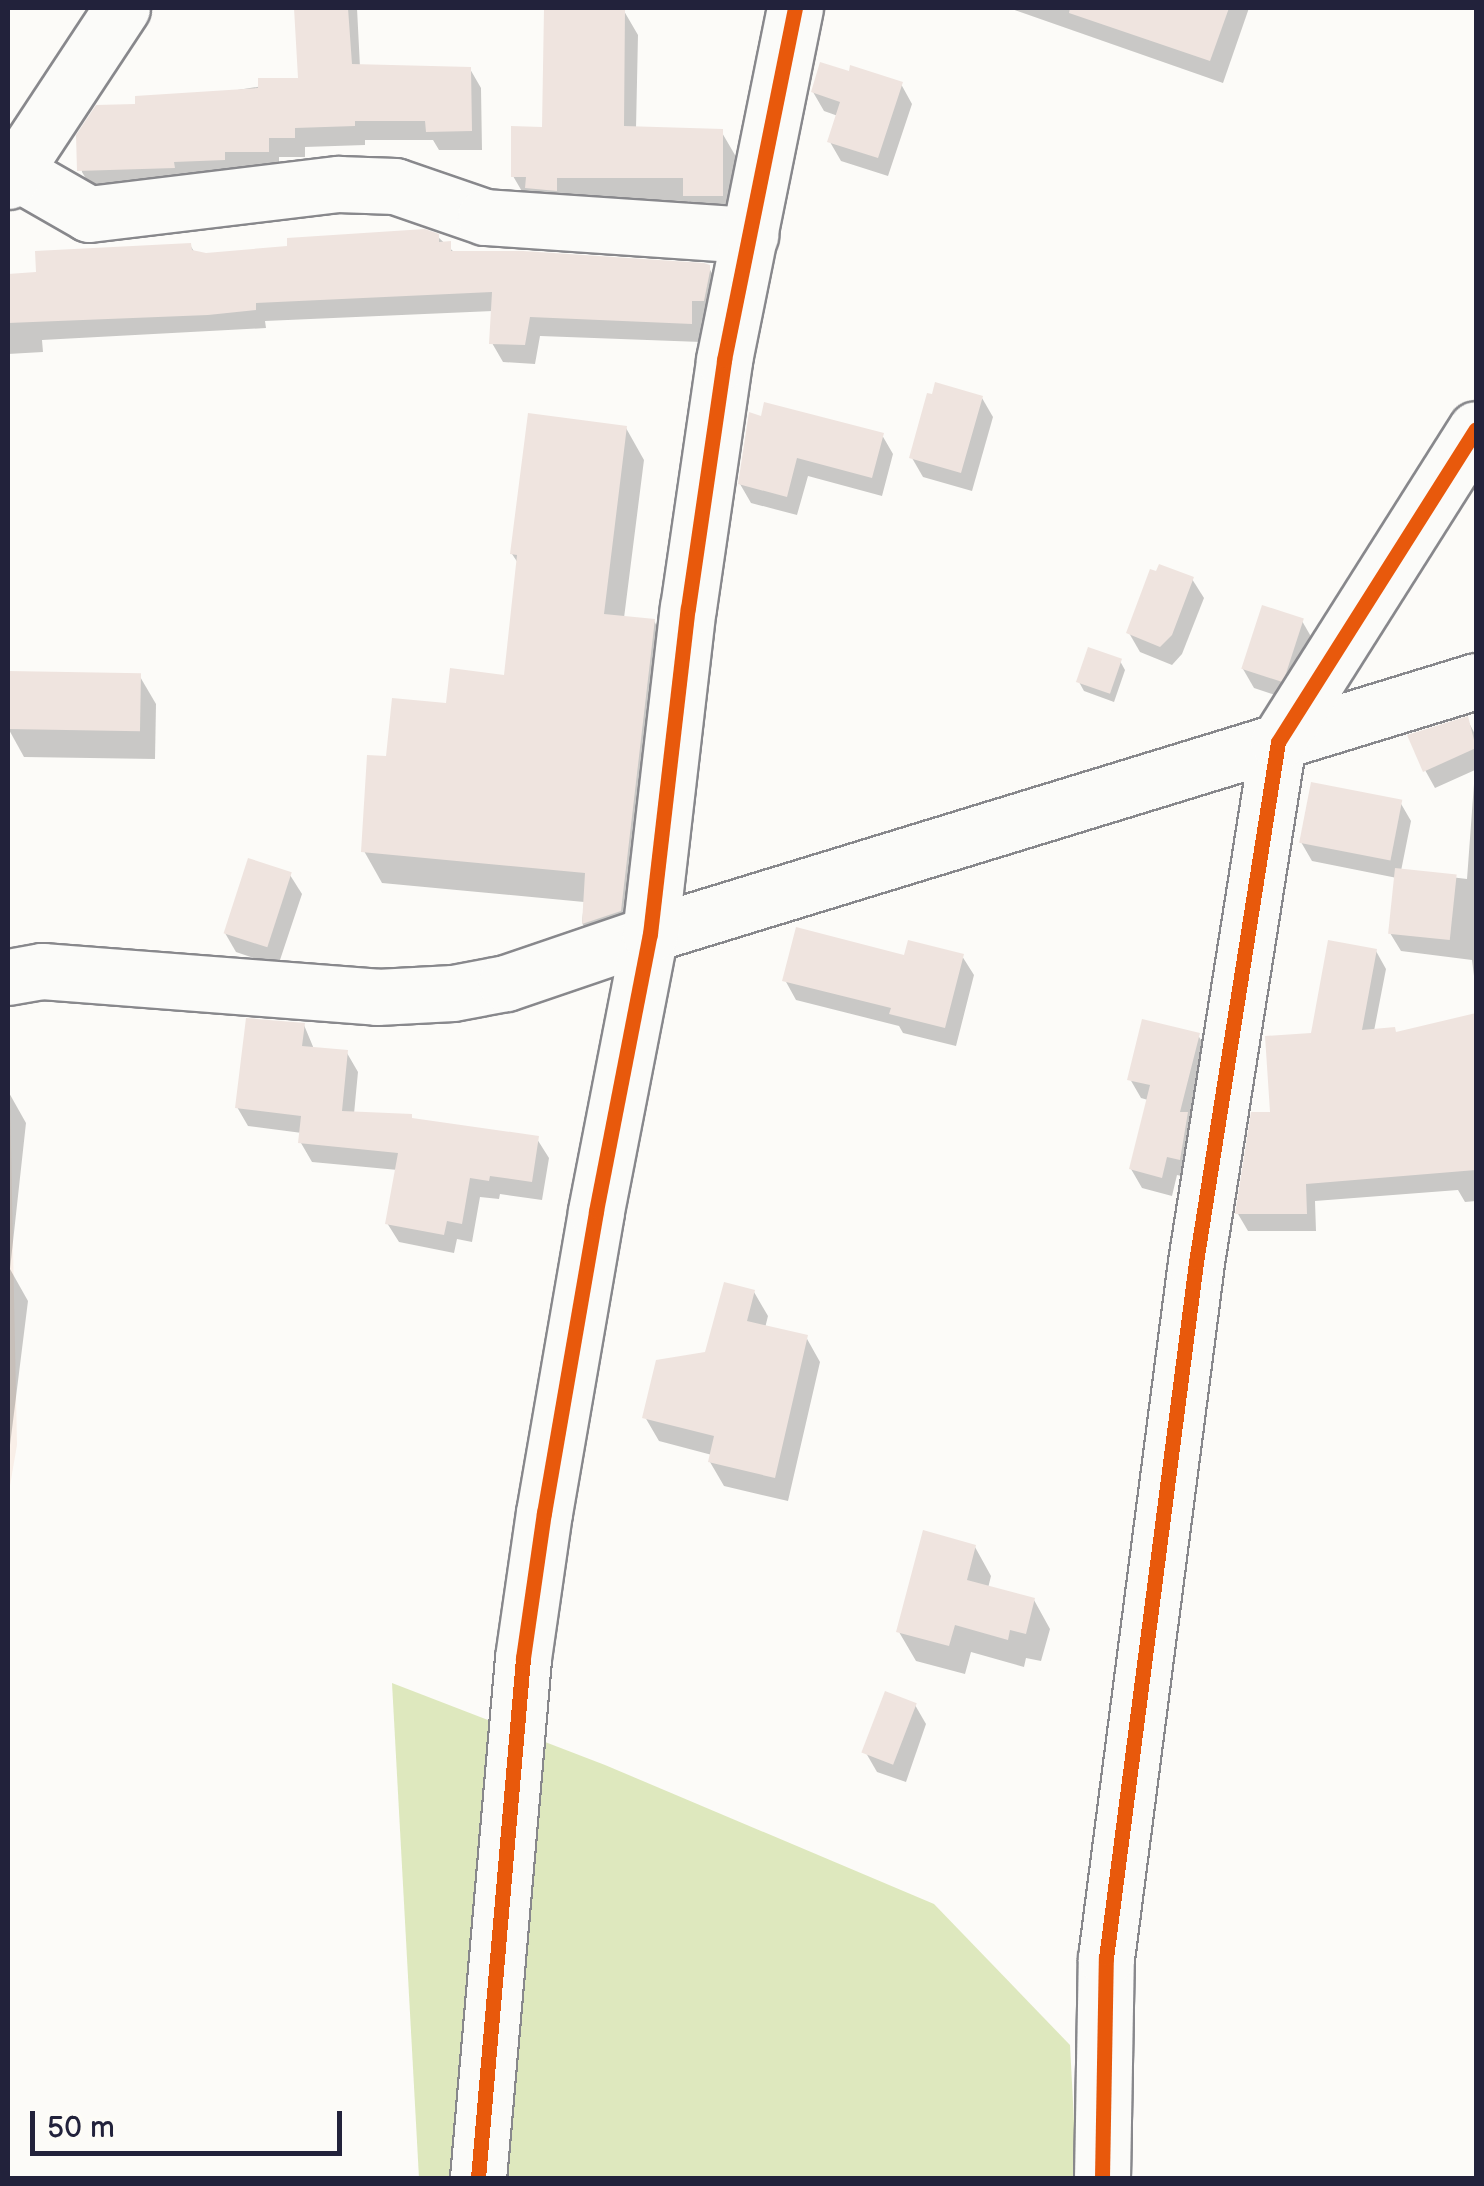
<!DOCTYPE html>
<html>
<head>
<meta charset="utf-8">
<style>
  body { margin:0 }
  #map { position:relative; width:1484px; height:2186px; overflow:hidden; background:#fcfbf8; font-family:"Balsamiq Sans",sans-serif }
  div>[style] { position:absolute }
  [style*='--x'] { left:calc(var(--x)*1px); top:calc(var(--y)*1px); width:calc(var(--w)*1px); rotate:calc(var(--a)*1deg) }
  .built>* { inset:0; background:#f9efe8 }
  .green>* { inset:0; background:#dee8be }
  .shadow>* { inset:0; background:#0003 }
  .building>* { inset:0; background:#efe4df; transform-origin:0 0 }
  .roads { filter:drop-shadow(2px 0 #88888c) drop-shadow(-2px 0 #88888c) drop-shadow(0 2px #88888c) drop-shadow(0 -2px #88888c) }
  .minor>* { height:55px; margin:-27.5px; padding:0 27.5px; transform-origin:27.5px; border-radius:27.5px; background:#fbfbf9 }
  .cycleway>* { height:15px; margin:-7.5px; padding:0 7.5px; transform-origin:7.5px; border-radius:7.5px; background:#e8590c }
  span { translate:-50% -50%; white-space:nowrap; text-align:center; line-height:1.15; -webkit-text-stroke:8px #fdfcf7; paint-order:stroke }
  .frame { position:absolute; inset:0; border:10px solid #22223b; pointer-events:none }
  .scale { position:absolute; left:30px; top:2111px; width:312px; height:45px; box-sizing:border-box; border:5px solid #22223b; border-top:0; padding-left:12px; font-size:30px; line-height:35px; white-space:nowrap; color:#22223b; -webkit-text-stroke:8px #fdfcf7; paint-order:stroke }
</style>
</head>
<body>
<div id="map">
  <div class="built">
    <div style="clip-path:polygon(8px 993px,17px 1445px,8px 1497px)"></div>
  </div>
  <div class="green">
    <div style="clip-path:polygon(392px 1683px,605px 1765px,934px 1904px,1070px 2045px,1077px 2178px,419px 2178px)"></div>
  </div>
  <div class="shadow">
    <div style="clip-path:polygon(297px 8px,357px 8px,360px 67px,470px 69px,481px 88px,482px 150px,439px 150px,433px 140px,365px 140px,365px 145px,305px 147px,305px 157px,279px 157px,279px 171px,93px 191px,82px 172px,78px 135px,138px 106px,300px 80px)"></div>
    <div style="clip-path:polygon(546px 8px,624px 11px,638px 35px,636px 129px,721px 131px,735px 155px,735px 219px,700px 219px,689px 201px,527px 200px,513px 176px,544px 129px)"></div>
    <div style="clip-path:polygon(1009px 8px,1249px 8px,1223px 83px)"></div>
    <div style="clip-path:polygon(850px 74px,901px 84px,912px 104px,888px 176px,841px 161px,830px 142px,838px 116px,824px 111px,813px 92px)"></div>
    <div style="clip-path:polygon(437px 236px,455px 253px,709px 268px,720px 287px,714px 320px,702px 319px,701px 342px,540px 336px,535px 364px,503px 362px,492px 343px,493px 311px,265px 321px,266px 328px,42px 340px,43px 352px,8px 354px,8px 276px,38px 275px,190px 245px,195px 253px,206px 255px)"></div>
    <div style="clip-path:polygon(982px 398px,993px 417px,972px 491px,923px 477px,912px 458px)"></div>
    <div style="clip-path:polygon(751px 416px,882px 435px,893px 454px,882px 496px,808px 476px,797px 515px,751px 503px,740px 484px)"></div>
    <div style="clip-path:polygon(626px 428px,644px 460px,624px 618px,654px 621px,672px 653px,638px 942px,600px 954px,582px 923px,584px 902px,382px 883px,364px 851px,388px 759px,449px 705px,506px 677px,518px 563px,512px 554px)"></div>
    <div style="clip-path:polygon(1192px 579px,1204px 598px,1182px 654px,1172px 665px,1140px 652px,1129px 633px)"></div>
    <div style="clip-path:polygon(1302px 621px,1313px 640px,1290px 700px,1254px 688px,1243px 669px)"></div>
    <div style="clip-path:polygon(1120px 661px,1125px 670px,1114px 702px,1084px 691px,1079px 682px)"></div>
    <div style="clip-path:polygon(8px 674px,139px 675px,156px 704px,155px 759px,24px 757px,8px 728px)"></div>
    <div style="clip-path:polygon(1467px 719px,1476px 736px,1476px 992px,1472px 960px,1401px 951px,1390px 933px,1397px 878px,1312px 861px,1301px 842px,1400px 802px,1411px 821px,1401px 871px,1467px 879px,1475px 770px,1435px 788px,1425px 770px)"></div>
    <div style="clip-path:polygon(290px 875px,302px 894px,278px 966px,236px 952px,225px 933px)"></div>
    <div style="clip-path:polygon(1376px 951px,1386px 969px,1374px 1031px,1397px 1034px,1476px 1015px,1476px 1201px,1465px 1202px,1458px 1190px,1315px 1201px,1316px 1231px,1248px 1231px,1238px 1214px,1253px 1115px,1272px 1115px,1314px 1035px)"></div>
    <div style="clip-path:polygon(962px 956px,974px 975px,956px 1046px,903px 1033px,899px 1026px,796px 1000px,785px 980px,906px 958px)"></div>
    <div style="clip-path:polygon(304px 1025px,314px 1049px,347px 1053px,358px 1072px,354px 1114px,537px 1139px,549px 1158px,542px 1200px,500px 1194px,499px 1199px,480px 1197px,472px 1242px,457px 1239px,454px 1253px,399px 1242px,387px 1223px,398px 1170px,312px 1162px,301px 1143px,302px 1133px,248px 1126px,237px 1107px)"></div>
    <div style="clip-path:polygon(1198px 1035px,1209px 1055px,1190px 1178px,1177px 1175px,1172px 1196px,1142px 1188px,1131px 1169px,1148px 1100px,1141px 1098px,1130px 1079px)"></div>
    <div style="clip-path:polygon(8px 1091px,26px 1123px,10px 1269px,28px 1301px,8px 1461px)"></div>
    <div style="clip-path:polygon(754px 1292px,768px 1316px,765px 1328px,806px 1337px,820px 1362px,788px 1501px,724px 1486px,710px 1462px,712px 1455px,659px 1441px,645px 1417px,707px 1355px)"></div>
    <div style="clip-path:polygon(975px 1547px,991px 1576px,988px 1588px,1034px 1600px,1050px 1629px,1041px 1661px,1026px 1658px,1024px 1667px,971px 1652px,965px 1674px,916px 1661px,899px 1632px)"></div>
    <div style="clip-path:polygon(915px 1705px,926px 1724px,906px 1782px,877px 1772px,866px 1753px)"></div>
  </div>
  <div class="building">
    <div style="clip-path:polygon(294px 8px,348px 8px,352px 64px,471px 67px,472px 131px,426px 132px,425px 121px,355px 121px,355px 126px,295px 128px,295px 138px,269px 138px,269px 152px,225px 152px,225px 160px,174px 162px,175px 168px,77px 171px,76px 135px,96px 105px,135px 104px,135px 96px,258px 88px,258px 78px,298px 78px)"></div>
    <div style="clip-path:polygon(544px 8px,625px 8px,624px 126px,723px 129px,723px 196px,683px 196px,683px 178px,557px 178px,557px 191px,525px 188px,526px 177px,511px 177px,511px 126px,542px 127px)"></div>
    <div style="clip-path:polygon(1070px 8px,1229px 8px,1210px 61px,1069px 13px)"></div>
    <div style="clip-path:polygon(820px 62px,849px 71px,850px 65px,903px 82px,878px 158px,827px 142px,840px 102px,811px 92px)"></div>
    <div style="clip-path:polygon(425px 229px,439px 234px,439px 242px,451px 241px,451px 251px,523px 251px,704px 263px,710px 265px,710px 271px,704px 301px,692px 301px,692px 324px,530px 317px,525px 345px,489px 344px,492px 292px,256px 303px,256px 310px,208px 315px,8px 323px,8px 274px,36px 272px,35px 251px,191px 243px,192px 250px,206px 253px,287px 246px,287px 238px)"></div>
    <div style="clip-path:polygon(935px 382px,983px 396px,961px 473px,909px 458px,927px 393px,932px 394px)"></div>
    <div style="clip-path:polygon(764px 402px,884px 433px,872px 478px,797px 458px,787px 497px,738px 484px,749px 412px,761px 416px)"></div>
    <div style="clip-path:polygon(528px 413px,627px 426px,604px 614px,655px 619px,621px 911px,582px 924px,585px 873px,361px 852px,367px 755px,386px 756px,392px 698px,446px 703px,450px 668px,504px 675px,517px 555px,510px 554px)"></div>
    <div style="clip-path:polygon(1159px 564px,1194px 577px,1172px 635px,1160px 647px,1126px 633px,1150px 569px,1156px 571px)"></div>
    <div style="left:1262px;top:605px;width:44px;height:67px;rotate:18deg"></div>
    <div style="left:1088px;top:647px;width:36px;height:37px;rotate:19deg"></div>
    <div style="left:8px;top:671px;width:133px;height:58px;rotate:1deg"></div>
    <div style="clip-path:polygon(1468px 716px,1476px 748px,1423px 772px,1407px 735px)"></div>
    <div style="left:1311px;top:782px;width:93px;height:62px;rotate:11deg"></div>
    <div style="left:248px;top:858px;width:46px;height:79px;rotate:18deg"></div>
    <div style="left:1395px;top:868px;width:62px;height:66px;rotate:6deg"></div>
    <div style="clip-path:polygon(796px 927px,904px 955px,908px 940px,964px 954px,945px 1028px,889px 1014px,891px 1008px,782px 981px)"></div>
    <div style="clip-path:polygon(1328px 940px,1377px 949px,1362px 1030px,1395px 1027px,1396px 1032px,1476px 1013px,1476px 1170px,1306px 1184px,1307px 1214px,1235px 1214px,1251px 1112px,1270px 1112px,1265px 1036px,1311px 1033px)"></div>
    <div style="clip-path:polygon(246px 1018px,305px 1023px,302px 1046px,348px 1050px,342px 1111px,412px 1114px,412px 1118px,539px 1136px,532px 1182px,490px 1176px,489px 1181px,470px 1178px,462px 1224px,447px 1221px,444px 1235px,385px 1224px,398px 1153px,298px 1143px,301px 1116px,235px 1108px)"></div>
    <div style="clip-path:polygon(1142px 1019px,1200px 1033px,1180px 1112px,1188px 1112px,1180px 1160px,1167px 1157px,1162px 1178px,1129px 1169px,1150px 1085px,1127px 1080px)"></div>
    <div style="clip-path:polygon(724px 1282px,755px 1290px,747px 1321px,808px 1335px,775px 1478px,708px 1462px,714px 1436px,642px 1418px,656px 1360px,705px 1352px)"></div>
    <div style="clip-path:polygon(923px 1530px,976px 1545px,967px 1580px,1035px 1598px,1026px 1634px,1010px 1630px,1008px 1640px,955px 1625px,949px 1646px,896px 1632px)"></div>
    <div style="left:885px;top:1691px;width:34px;height:66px;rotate:21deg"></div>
  </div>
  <div class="roads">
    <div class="minor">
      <div style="--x:14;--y:171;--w:86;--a:29.8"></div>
      <div style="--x:89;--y:214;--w:251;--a:-6.9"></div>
      <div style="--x:338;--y:184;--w:57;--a:2"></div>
      <div style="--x:395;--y:186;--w:95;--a:19"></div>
      <div style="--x:485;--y:217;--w:266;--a:3.9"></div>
      <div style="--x:8;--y:181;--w:207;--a:-56.6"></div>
      <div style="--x:8;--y:977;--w:35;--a:-10"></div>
      <div style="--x:42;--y:971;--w:336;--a:4.4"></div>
      <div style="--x:377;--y:997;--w:76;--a:-3"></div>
      <div style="--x:453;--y:993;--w:54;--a:-10.7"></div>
      <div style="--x:506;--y:983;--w:152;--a:-18.8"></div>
      <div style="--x:650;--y:934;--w:864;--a:-17.03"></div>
      <div style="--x:478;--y:2178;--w:522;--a:-85.05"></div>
      <div style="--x:523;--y:1658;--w:147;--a:-81.8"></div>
      <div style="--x:544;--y:1513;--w:306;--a:-80.2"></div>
      <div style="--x:596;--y:1211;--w:282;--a:-79"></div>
      <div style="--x:650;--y:934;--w:328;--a:-83.4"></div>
      <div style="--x:688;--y:608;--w:251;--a:-81.7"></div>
      <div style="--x:724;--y:360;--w:359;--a:-78.6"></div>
      <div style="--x:1102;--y:2178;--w:220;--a:-89"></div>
      <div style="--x:1106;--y:1958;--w:702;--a:-82.63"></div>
      <div style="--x:1196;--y:1262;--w:526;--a:-81.04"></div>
      <div style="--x:1278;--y:742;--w:370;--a:-57.7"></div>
    </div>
  </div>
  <div class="cycleway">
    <div style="--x:478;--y:2178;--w:522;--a:-85.05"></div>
    <div style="--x:523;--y:1658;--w:147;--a:-81.8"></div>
    <div style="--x:544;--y:1513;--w:306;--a:-80.2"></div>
    <div style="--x:596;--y:1211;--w:282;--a:-79"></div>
    <div style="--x:650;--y:934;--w:328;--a:-83.4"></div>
    <div style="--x:688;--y:608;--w:251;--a:-81.7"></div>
    <div style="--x:724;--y:360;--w:359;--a:-78.6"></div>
    <div style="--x:1102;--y:2178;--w:220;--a:-89"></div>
    <div style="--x:1106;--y:1958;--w:702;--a:-82.63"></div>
    <div style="--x:1196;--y:1262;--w:526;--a:-81.04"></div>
    <div style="--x:1278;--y:742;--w:370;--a:-57.7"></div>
  </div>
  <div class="frame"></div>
  <div class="scale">50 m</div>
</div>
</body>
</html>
